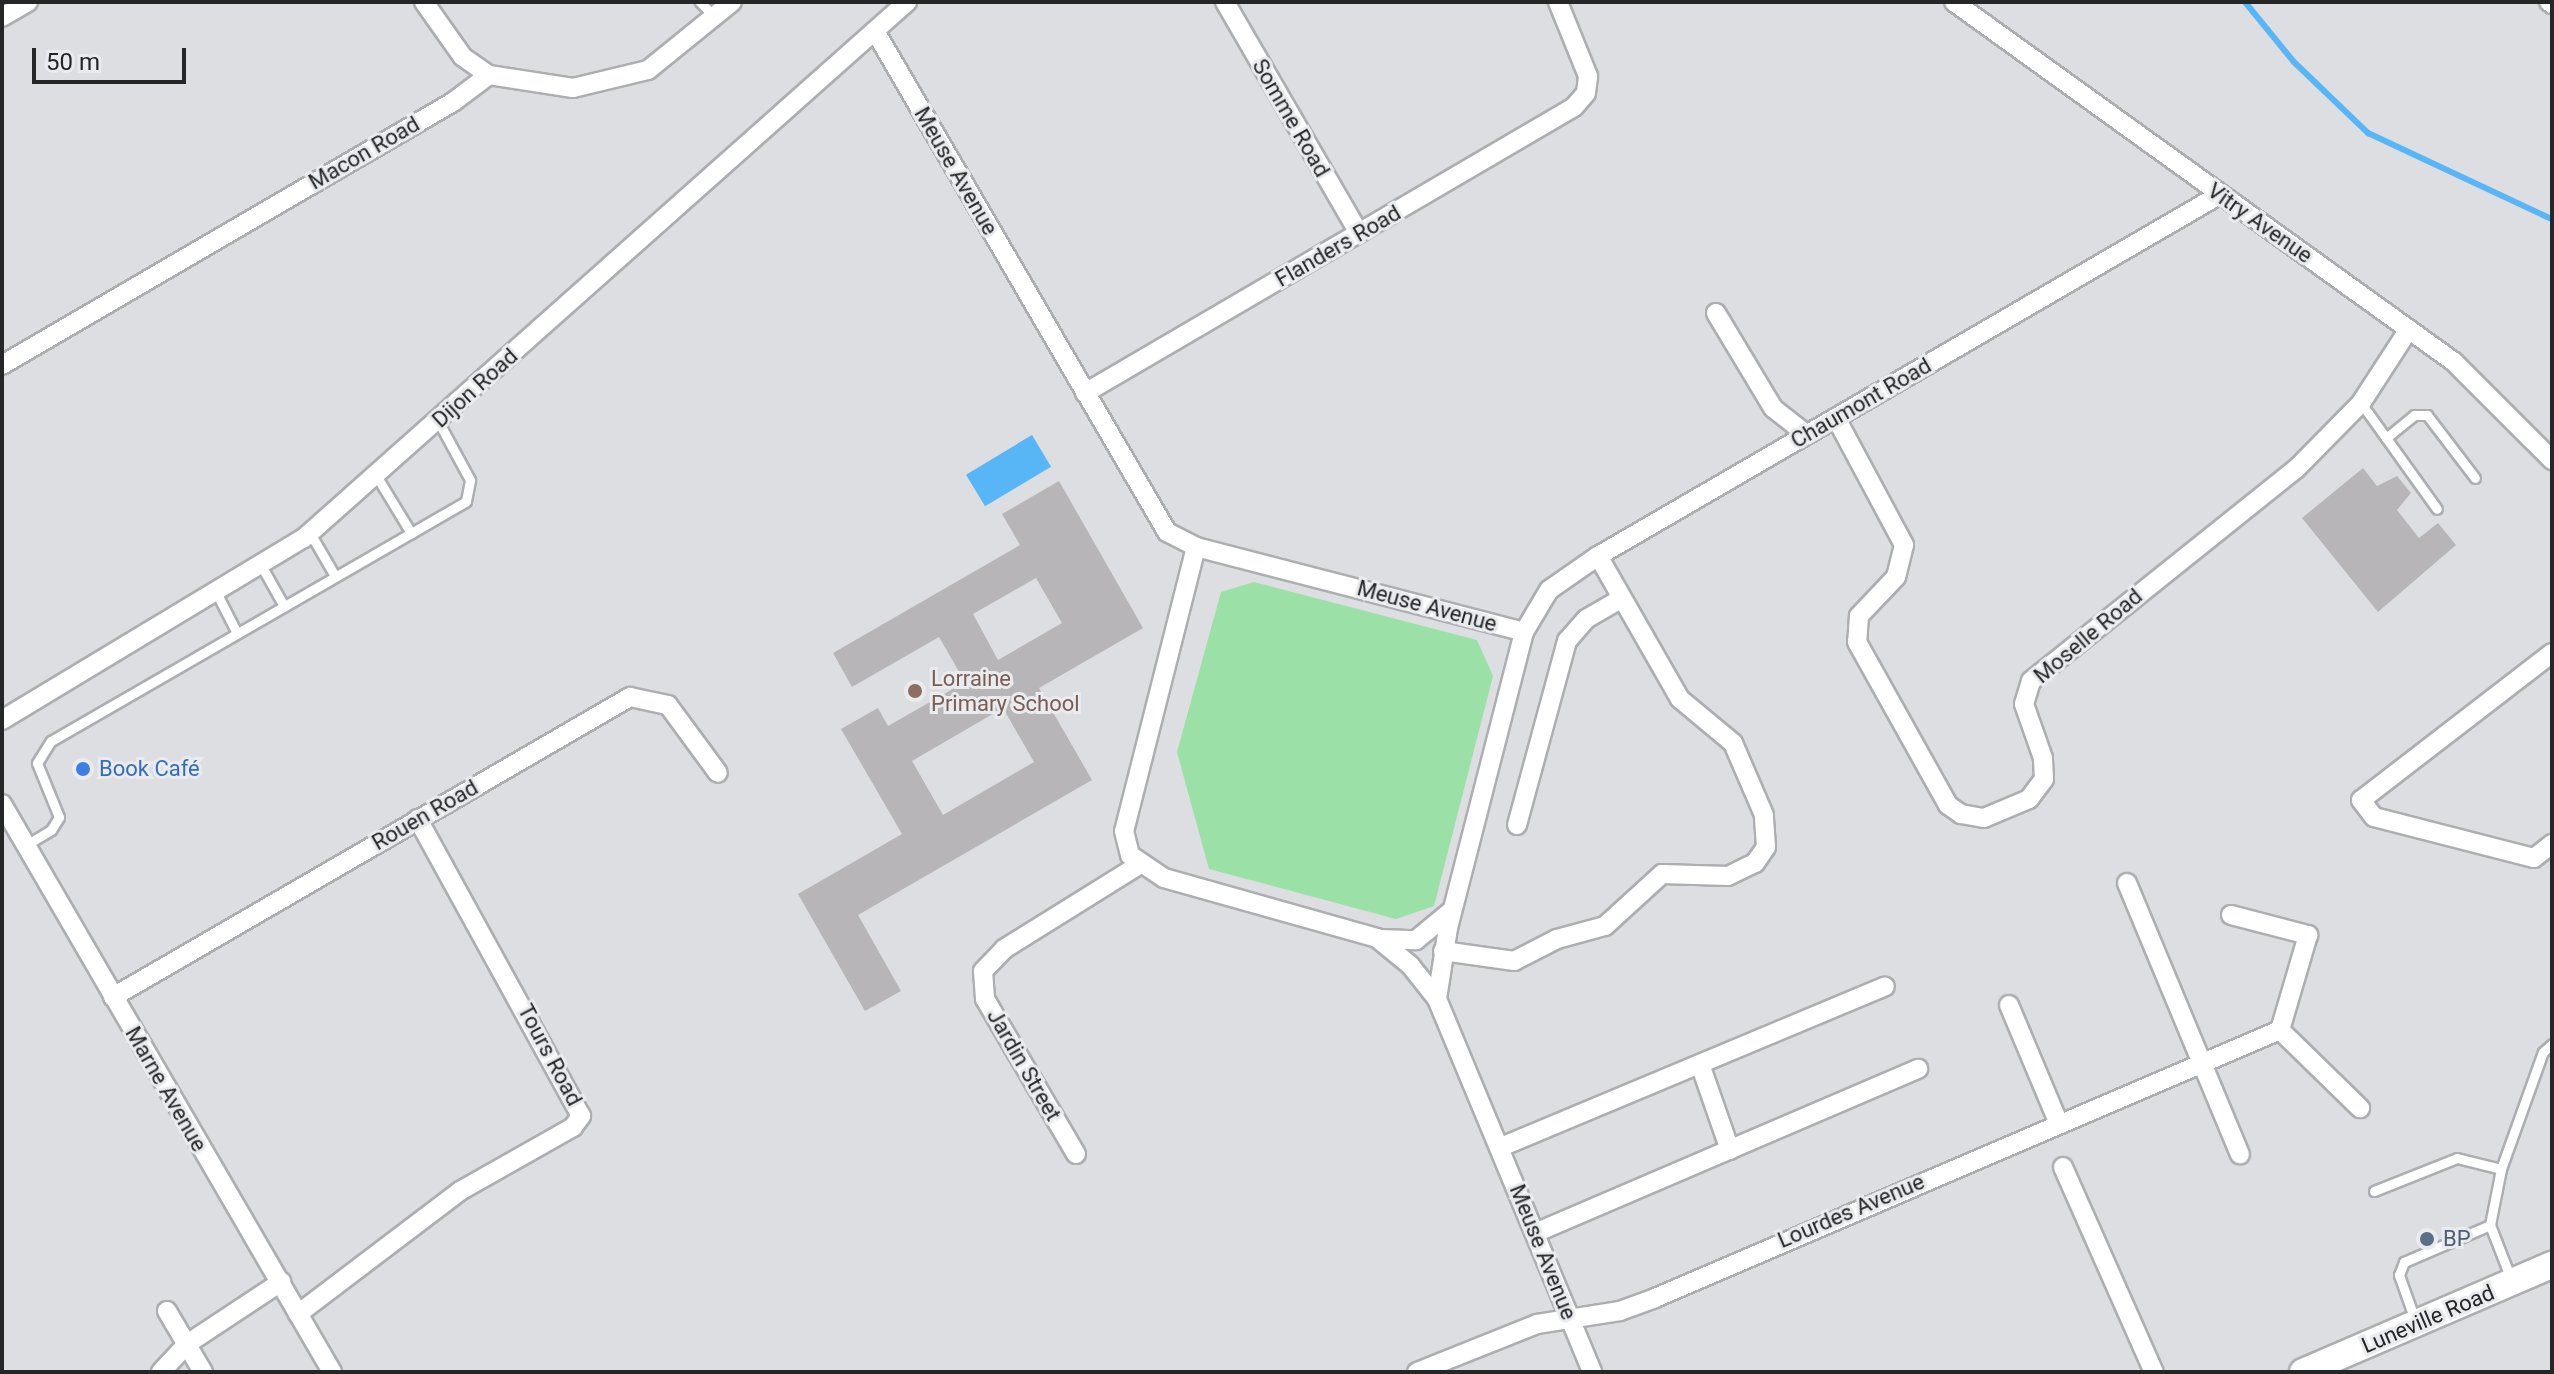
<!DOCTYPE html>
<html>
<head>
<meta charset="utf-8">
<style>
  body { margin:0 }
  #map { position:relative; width:2554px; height:1374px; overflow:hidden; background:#dcdee1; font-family:Roboto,sans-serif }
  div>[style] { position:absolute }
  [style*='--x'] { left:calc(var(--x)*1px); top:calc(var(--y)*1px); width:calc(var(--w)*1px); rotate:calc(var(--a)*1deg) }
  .green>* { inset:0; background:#9be0a6 }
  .water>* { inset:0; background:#58b6f6; transform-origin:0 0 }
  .stream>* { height:6px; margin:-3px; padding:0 3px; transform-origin:3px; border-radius:3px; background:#58b6f6 }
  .building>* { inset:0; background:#b7b5b7 }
  .roads { filter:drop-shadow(2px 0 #acaeb1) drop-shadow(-2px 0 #acaeb1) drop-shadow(0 2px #acaeb1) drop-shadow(0 -2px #acaeb1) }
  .lane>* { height:9px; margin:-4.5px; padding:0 4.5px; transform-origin:4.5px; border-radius:4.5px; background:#fff }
  .street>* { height:18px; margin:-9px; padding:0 9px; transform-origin:9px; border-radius:9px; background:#fff }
  .secondary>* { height:26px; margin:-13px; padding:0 13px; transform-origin:13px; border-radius:13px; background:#fff }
  .dots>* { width:22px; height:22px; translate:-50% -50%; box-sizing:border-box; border:4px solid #eaebef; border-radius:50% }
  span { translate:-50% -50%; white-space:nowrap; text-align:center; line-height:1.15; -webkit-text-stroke:6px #eaebef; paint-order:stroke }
  .street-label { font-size:22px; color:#252627 }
  .education-label { font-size:22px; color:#785e54 }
  .left { translate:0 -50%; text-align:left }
  .shop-label { font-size:22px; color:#366cbe }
  .service-label { font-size:22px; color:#4e5e75 }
  .frame { position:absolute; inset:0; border:4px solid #252627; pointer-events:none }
  .scale { position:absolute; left:32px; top:48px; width:154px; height:36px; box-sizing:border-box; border:4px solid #252627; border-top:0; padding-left:10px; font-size:24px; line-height:28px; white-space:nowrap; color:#252627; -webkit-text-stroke:6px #eaebef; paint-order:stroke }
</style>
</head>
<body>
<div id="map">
  <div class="green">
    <div style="clip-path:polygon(1254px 582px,1477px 640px,1493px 676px,1434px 906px,1396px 919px,1209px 869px,1177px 752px,1221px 592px)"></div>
  </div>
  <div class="water">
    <div style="left:1032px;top:435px;width:37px;height:77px;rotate:59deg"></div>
  </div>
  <div class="stream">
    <div style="--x:2245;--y:2;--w:77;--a:50.8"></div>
    <div style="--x:2294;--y:62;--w:103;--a:43.8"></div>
    <div style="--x:2368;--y:133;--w:203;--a:25.1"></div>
  </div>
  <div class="building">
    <div style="clip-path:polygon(2363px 468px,2377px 486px,2397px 476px,2411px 493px,2397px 510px,2419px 538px,2438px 523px,2456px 545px,2378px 612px,2302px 518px)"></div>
    <div style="clip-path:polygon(evenodd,1059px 481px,1143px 628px,1039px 688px,1092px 780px,858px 915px,901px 991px,865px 1011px,798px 894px,902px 834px,841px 729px,878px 708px,888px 726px,965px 682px,939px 637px,852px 687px,833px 653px,1020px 545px,1002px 514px,1059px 481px,1036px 578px,1062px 623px,998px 660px,973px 614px,1036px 578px,1059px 481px,1003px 708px,1034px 762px,943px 815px,912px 761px,1003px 708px)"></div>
  </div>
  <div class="roads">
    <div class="lane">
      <div style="--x:700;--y:2;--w:21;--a:45"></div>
      <div style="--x:2361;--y:403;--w:130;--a:54.4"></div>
      <div style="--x:2386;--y:438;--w:36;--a:-39"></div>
      <div style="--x:2414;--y:415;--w:13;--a:0"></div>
      <div style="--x:2427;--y:415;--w:79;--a:52.7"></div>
      <div style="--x:377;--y:477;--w:66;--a:58.7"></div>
      <div style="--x:310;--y:533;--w:50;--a:59.8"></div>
      <div style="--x:262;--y:567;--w:45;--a:60.6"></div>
      <div style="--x:217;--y:594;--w:44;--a:62.9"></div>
      <div style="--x:26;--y:845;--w:29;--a:-31"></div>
      <div style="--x:51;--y:830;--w:15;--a:-58"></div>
      <div style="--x:59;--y:817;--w:58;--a:-112.2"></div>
      <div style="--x:37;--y:763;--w:26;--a:-58"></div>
      <div style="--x:51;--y:741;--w:479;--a:-30"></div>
      <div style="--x:466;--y:501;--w:21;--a:-79"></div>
      <div style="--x:470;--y:480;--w:67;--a:-118.5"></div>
      <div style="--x:2374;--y:1191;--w:89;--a:-21.7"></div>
      <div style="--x:2457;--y:1158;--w:45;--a:14"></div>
      <div style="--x:2511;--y:1279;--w:58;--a:-111.3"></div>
      <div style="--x:2490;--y:1225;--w:57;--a:-78.9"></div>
      <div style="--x:2501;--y:1169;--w:124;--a:-70.3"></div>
      <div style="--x:2543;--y:1052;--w:12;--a:-42"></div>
      <div style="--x:2415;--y:1320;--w:48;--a:-109.6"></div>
      <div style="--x:2399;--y:1275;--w:14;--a:-69"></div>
      <div style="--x:2404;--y:1262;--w:94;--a:-23.3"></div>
    </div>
    <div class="street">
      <div style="--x:424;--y:2;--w:67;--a:54.7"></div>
      <div style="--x:463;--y:57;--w:32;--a:35"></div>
      <div style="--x:489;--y:75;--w:85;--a:8.8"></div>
      <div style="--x:573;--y:88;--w:77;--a:-13.5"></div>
      <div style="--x:648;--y:70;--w:108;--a:-39"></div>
      <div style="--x:1225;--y:2;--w:267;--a:59.9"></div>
      <div style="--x:1954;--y:2;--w:616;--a:35.75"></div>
      <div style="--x:2454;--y:362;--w:139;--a:45"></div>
      <div style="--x:2549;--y:2;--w:4;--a:34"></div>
      <div style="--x:2;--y:17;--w:30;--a:-30"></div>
      <div style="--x:875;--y:31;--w:580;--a:59.76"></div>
      <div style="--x:1167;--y:532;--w:33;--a:27"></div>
      <div style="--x:1196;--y:547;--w:339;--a:14.5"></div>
      <div style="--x:1716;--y:313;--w:111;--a:59"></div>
      <div style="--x:1773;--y:408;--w:42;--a:38.2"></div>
      <div style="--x:2;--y:365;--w:522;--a:-30.25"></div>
      <div style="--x:453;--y:102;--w:45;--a:-36.9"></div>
      <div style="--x:1085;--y:393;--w:566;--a:-30.32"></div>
      <div style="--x:1574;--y:107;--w:18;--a:-49"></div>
      <div style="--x:1586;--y:93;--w:17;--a:-83"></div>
      <div style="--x:1588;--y:76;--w:80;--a:-112.1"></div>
      <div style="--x:1836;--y:418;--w:144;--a:61.8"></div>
      <div style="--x:1904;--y:545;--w:33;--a:104"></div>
      <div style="--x:1896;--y:577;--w:54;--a:133.5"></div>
      <div style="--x:1859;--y:616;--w:26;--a:94"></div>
      <div style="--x:1857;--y:642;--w:187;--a:60.8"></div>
      <div style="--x:1948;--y:805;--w:16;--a:35"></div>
      <div style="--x:1961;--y:814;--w:23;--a:10"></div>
      <div style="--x:1984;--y:818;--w:49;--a:-22.9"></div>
      <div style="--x:2029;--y:799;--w:25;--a:-53"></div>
      <div style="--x:2044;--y:779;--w:21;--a:-93"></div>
      <div style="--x:2043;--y:758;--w:57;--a:-109.4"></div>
      <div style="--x:2024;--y:704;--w:24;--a:-73"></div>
      <div style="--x:2031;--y:681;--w:339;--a:-38.7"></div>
      <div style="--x:2296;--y:469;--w:93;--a:-45.4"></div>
      <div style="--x:2361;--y:403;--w:88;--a:-57"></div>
      <div style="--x:1196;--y:547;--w:293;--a:104.2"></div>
      <div style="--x:1124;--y:831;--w:25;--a:76"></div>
      <div style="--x:1130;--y:855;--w:41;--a:34.1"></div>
      <div style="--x:1164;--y:878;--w:221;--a:15.7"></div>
      <div style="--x:1377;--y:938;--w:43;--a:39.3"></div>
      <div style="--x:1410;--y:965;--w:43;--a:51.5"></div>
      <div style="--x:1437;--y:999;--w:404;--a:67.4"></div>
      <div style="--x:2552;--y:653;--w:241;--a:142.4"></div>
      <div style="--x:2361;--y:800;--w:21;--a:53"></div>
      <div style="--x:2374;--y:817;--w:165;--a:14.4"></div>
      <div style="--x:2534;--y:858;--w:23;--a:-38"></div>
      <div style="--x:2;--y:720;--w:353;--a:-31.1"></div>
      <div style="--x:304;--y:538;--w:807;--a:-41.63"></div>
      <div style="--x:2;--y:804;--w:657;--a:59.84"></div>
      <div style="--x:1517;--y:825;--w:191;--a:-74.8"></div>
      <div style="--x:1567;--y:641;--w:29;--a:-49"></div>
      <div style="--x:1586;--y:619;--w:39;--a:-30"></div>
      <div style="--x:2127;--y:883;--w:294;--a:67.4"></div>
      <div style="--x:2231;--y:915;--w:80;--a:14.6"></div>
      <div style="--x:2308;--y:935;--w:99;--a:106.4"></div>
      <div style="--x:2280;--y:1030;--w:112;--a:44.3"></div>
      <div style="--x:1379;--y:939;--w:37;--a:2"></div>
      <div style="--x:1416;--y:940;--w:44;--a:-39.5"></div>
      <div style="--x:1443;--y:951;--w:72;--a:8"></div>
      <div style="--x:1514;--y:961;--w:48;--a:-27.1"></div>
      <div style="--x:1557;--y:939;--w:50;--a:-15.2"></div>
      <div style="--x:1605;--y:926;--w:77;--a:-42.4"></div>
      <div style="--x:1662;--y:874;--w:66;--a:1.7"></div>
      <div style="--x:1728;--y:876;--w:30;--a:-26"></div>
      <div style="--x:1755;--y:863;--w:19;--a:-55"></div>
      <div style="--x:1766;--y:847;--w:32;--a:-94"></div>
      <div style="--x:1764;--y:815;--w:78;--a:-113.3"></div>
      <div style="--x:1733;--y:743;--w:69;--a:-140.3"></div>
      <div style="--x:1680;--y:699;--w:165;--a:-119.8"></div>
      <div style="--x:113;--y:997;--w:598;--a:-30.13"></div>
      <div style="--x:630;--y:697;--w:39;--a:12"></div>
      <div style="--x:668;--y:705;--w:84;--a:53.7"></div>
      <div style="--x:1437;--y:999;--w:72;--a:-81.2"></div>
      <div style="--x:1448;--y:928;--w:306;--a:-75.6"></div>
      <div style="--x:1524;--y:632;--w:49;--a:-59.2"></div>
      <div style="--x:1549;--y:590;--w:60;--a:-34.8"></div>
      <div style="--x:1598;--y:556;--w:718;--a:-30.17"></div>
      <div style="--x:2009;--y:1005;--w:129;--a:67.2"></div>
      <div style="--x:1700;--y:1064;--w:91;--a:70.8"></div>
      <div style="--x:1501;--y:1147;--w:416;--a:-22.7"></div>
      <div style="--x:1076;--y:1154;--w:180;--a:-120.4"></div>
      <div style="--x:985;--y:999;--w:28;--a:-94"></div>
      <div style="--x:983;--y:971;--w:30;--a:-46"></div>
      <div style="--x:1004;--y:949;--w:159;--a:-31.9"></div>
      <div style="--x:2063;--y:1167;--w:224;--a:66.1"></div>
      <div style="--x:1535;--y:1233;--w:417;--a:-23.2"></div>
      <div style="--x:167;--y:1311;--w:71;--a:59.5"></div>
      <div style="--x:298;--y:1314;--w:203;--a:-37.2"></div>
      <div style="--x:460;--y:1191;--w:130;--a:-29.5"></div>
      <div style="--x:573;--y:1127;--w:14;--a:-54"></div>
      <div style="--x:581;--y:1116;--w:339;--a:-118.8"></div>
      <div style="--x:161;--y:1372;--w:38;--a:-47"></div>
      <div style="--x:187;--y:1344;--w:113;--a:-33.4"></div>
      <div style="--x:1417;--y:1372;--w:129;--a:-21.8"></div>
      <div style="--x:1537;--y:1324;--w:84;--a:-8.9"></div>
      <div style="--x:1620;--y:1311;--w:37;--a:-20"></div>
      <div style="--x:1655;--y:1298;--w:680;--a:-23.21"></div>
    </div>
    <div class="secondary">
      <div style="--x:2303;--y:1372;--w:271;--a:-23.3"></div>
    </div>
  </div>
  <div class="dots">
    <div style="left:915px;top:691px;background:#8d6e63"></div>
    <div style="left:83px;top:769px;background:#3f7fe0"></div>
    <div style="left:2427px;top:1239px;background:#5c6f8a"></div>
  </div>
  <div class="street-label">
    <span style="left:1291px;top:118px;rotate:60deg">Somme Road</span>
    <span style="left:364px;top:153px;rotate:-30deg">Macon Road</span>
    <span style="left:956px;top:171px;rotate:60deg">Meuse Avenue</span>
    <span style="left:2260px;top:223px;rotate:35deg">Vitry Avenue</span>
    <span style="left:1338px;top:246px;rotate:-30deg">Flanders Road</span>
    <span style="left:475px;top:388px;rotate:-42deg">Dijon Road</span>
    <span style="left:1861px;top:403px;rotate:-30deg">Chaumont Road</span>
    <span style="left:1427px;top:606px;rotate:15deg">Meuse Avenue</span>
    <span style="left:2088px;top:636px;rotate:-40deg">Moselle Road</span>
    <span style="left:425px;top:815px;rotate:-30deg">Rouen Road</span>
    <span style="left:550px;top:1055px;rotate:62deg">Tours Road</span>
    <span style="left:1024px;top:1065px;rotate:60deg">Jardin Street</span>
    <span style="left:166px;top:1089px;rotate:60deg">Marne Avenue</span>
    <span style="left:1851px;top:1211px;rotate:-23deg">Lourdes Avenue</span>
    <span style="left:1543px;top:1252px;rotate:68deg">Meuse Avenue</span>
    <span style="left:2428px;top:1319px;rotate:-23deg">Luneville Road</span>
  </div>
  <div class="education-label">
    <span class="left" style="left:931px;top:691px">Lorraine<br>Primary School</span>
  </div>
  <div class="shop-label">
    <span class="left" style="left:99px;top:769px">Book Café</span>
  </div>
  <div class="service-label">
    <span class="left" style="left:2443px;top:1239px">BP</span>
  </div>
  <div class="frame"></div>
  <div class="scale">50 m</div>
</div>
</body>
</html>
